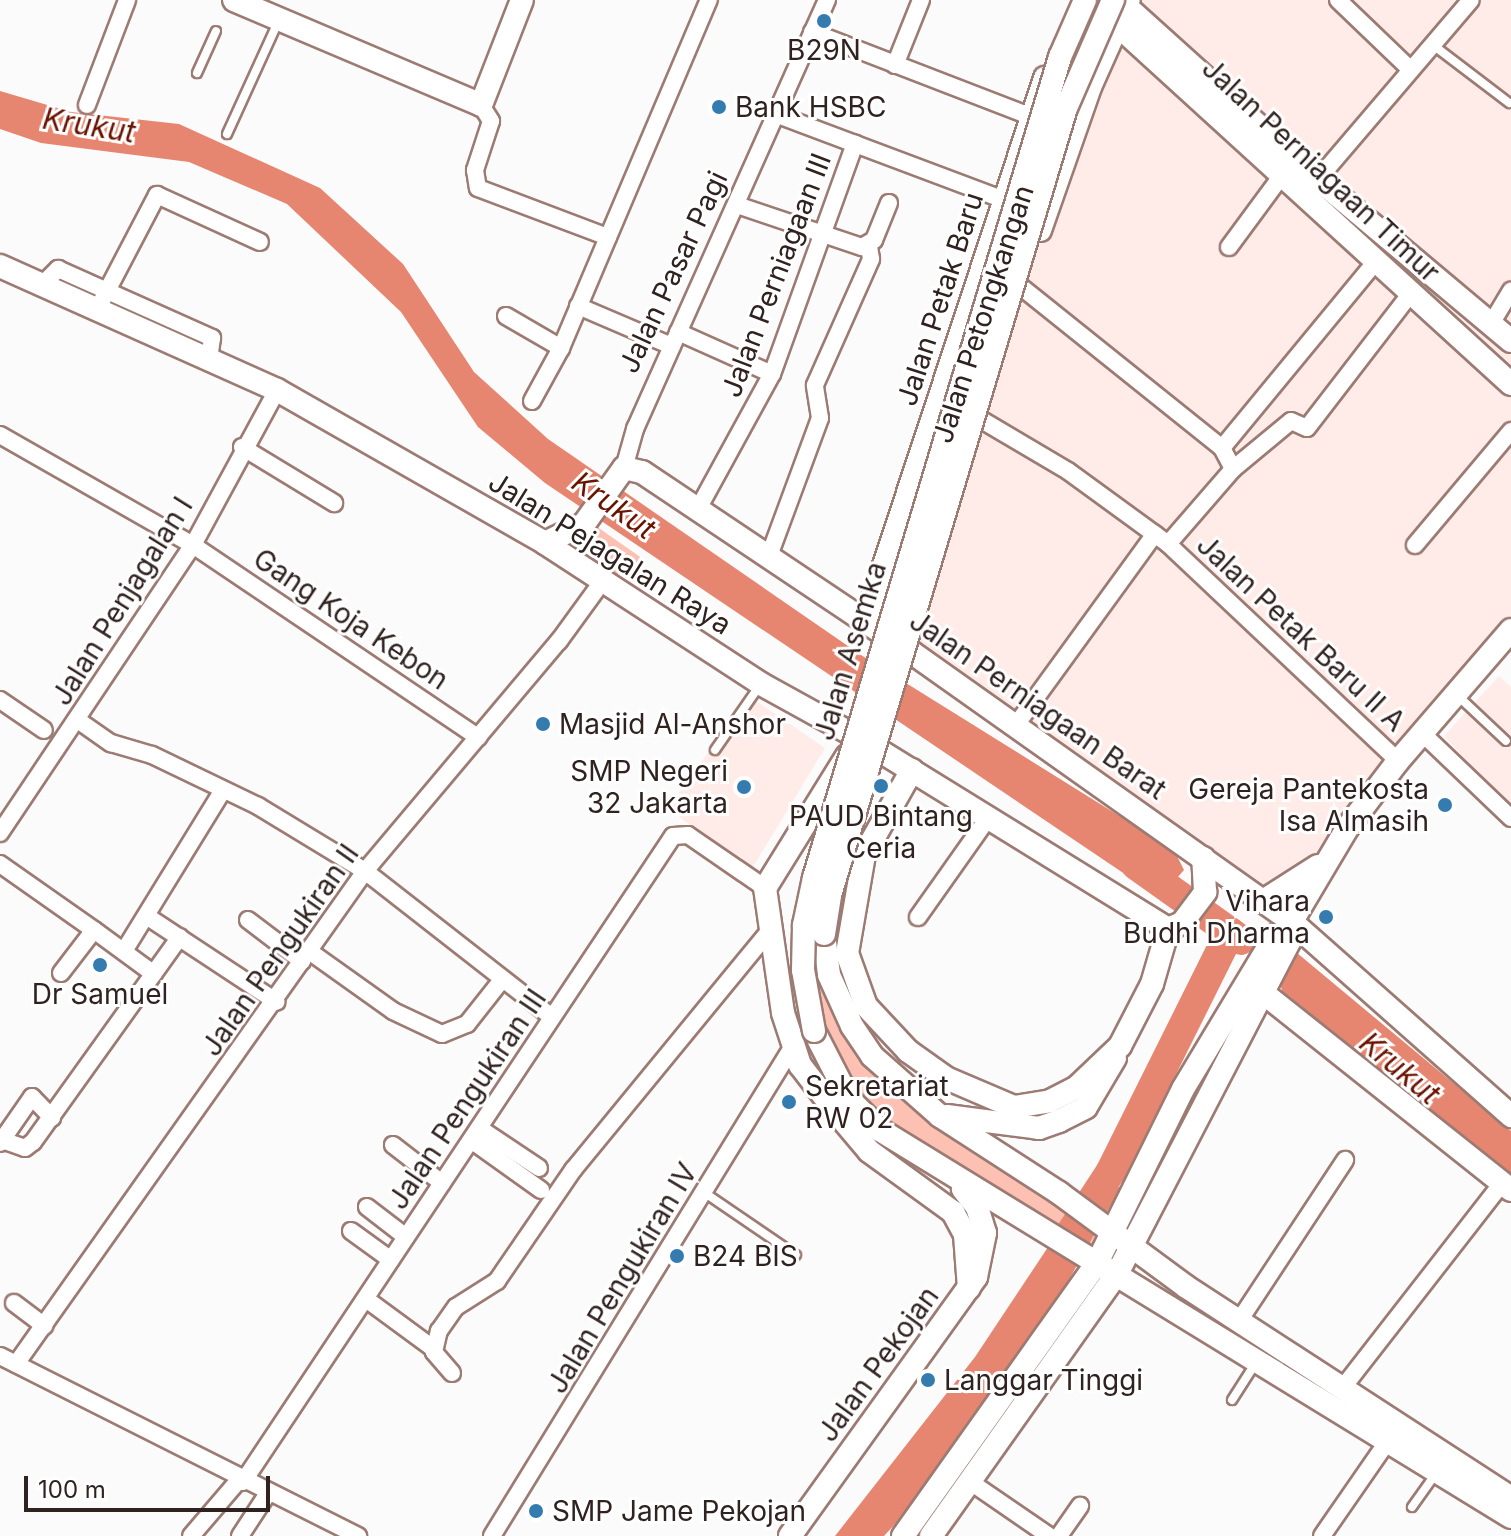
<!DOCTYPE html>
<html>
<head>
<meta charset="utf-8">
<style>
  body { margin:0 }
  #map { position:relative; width:1511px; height:1536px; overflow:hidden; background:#fbfbfb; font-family:Inter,sans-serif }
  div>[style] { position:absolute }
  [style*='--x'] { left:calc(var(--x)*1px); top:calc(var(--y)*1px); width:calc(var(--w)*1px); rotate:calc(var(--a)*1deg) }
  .built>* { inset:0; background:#ffece8 }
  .green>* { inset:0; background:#fcc1b3 }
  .water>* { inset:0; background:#e78670 }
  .river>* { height:30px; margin:-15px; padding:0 15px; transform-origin:15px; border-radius:15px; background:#e78670 }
  .roads { filter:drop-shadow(2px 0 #9c7b73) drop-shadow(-2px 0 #9c7b73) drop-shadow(0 2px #9c7b73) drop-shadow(0 -2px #9c7b73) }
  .lane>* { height:8px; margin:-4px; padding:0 4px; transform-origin:4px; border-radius:4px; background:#fff }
  .street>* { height:16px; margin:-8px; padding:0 8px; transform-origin:8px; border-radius:8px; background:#fff }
  .secondary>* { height:22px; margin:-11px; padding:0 11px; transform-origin:11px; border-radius:11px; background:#fff }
  .bridges { filter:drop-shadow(2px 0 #9c7b73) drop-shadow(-2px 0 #9c7b73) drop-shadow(0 2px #9c7b73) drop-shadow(0 -2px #9c7b73) }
  .secondary-bridge>* { height:22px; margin:-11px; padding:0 11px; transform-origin:11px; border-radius:11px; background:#fff }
  .dots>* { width:22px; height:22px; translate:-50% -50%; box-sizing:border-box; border:4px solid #fff; border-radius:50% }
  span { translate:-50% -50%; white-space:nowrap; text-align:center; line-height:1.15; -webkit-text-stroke:6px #fff; paint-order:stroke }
  .poi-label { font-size:28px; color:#2f221f }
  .left { translate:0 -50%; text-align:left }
  .right { translate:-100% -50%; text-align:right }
  .street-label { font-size:28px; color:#2f221f }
  .water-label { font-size:30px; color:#691300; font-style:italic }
  .scale { position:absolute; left:24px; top:1476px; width:246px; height:36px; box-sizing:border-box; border:4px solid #2f221f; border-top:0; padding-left:10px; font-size:24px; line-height:28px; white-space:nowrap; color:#2f221f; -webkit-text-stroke:6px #fff; paint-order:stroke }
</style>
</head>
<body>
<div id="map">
  <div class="built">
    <div style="clip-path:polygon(1080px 0,1511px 0,1511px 629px,1282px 902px,872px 614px)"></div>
    <div style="clip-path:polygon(1499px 676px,1511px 687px,1511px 810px,1444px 736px)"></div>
    <div style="clip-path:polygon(749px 696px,825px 748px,750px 872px,668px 808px)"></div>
  </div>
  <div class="green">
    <div style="clip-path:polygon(1113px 0,1096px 35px,824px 934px,872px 1055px,1102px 1223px,1097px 1263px,849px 1099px,803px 970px,1078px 12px)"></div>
    <div style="clip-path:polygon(593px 524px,646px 561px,636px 575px,616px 574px,594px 560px,582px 535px)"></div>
  </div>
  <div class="water">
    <div style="clip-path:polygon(0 91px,71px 112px,179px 124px,320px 188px,403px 264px,474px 372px,548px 439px,861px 655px,1174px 850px,1184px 870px,1162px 895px,1150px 891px,545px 483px,478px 427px,401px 312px,287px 204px,189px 162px,41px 143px,0 129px)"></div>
    <div style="clip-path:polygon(1267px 928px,1511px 1131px,1511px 1178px,1282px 991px)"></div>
    <div style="clip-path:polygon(1122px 1185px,1038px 1335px,895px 1524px,884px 1536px,835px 1536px,975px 1357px,1064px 1223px)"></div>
  </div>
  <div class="river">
    <div style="--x:1136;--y:865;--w:129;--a:35.5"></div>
    <div style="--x:1068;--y:1237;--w:79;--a:-56.9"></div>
    <div style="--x:1111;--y:1171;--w:267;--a:-63.5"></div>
  </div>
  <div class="roads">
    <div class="lane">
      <div style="--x:1433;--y:45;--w:96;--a:37.3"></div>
      <div style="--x:197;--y:73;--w:46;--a:-65.7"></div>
      <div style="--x:227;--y:134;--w:123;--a:-65.5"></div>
      <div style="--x:1457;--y:695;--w:67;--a:43.2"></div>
      <div style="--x:715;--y:750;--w:79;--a:-55.3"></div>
      <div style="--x:705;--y:1193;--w:110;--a:34.3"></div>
      <div style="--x:1232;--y:1400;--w:43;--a:-57.4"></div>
      <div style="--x:1412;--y:1507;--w:43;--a:-54.5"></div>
    </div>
    <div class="street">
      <div style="--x:1338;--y:0;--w:100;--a:43.8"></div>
      <div style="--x:812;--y:32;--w:234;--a:21.1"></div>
      <div style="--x:895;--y:65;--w:70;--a:-68.2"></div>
      <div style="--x:87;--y:105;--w:112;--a:-69.1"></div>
      <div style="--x:481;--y:105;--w:19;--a:58"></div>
      <div style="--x:491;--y:121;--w:52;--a:108.1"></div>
      <div style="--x:475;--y:170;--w:18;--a:81"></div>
      <div style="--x:478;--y:188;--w:139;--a:20.7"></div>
      <div style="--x:778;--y:115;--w:241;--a:20.6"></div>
      <div style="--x:1318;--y:179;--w:235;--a:-49.5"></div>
      <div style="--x:737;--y:205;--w:132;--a:18.6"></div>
      <div style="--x:862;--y:247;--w:14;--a:-30"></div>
      <div style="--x:874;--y:240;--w:40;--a:-68"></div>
      <div style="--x:1229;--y:247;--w:89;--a:-53.6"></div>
      <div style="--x:42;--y:285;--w:23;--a:-45"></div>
      <div style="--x:58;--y:269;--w:169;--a:24.1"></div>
      <div style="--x:212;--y:338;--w:22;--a:98"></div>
      <div style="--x:1020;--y:286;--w:259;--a:38.7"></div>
      <div style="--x:1222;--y:448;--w:24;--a:62"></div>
      <div style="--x:578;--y:306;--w:102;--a:23.1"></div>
      <div style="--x:97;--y:310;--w:130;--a:-62.4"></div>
      <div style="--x:157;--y:195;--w:113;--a:24.5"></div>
      <div style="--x:506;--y:316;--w:64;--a:30.2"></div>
      <div style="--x:1491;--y:324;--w:39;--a:-59"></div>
      <div style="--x:678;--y:332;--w:103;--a:24.1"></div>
      <div style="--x:532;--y:401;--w:60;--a:-61.3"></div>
      <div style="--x:561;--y:348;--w:378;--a:-67"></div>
      <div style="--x:980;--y:419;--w:102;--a:30.6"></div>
      <div style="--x:1068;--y:471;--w:124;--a:36.1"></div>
      <div style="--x:1168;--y:544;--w:316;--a:43.3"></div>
      <div style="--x:0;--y:435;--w:222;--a:29.7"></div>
      <div style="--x:193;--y:545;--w:344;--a:34"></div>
      <div style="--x:242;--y:447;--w:108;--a:31.3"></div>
      <div style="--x:1222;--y:448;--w:242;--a:-50.5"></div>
      <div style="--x:624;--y:468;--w:41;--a:-74.2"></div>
      <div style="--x:635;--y:429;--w:470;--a:-65.9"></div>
      <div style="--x:698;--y:509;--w:154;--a:-61.3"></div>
      <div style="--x:772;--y:374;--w:245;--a:-70.2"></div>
      <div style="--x:1168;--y:544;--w:99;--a:-49.1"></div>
      <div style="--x:1233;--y:469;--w:75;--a:-39.6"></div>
      <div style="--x:1291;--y:421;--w:17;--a:24"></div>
      <div style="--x:1307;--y:428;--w:170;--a:-52.4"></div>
      <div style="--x:1415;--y:545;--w:149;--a:-49.9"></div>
      <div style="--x:769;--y:556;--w:147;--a:-69.7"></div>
      <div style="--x:820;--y:418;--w:33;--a:-99"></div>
      <div style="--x:815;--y:385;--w:138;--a:-66"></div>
      <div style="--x:871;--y:259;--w:13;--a:-99"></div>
      <div style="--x:0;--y:700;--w:53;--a:34.3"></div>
      <div style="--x:79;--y:721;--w:39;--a:35"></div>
      <div style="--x:111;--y:743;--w:43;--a:16.3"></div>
      <div style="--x:152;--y:755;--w:118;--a:25.7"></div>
      <div style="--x:258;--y:806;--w:125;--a:31.3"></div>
      <div style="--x:365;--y:871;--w:237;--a:38"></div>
      <div style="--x:1016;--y:725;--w:236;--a:-54"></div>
      <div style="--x:1422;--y:733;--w:123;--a:43.7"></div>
      <div style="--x:0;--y:833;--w:347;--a:-56.2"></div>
      <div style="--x:193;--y:545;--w:176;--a:-61.5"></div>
      <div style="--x:0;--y:864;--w:115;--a:35.1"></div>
      <div style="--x:148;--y:917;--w:154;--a:33.4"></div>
      <div style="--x:918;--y:917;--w:121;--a:-54.7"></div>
      <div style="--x:248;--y:920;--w:68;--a:37.2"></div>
      <div style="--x:124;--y:951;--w:187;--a:-58.4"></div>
      <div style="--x:309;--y:951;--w:103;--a:35.5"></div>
      <div style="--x:393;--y:1011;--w:54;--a:25.1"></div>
      <div style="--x:442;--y:1034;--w:27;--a:-22"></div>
      <div style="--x:467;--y:1024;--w:55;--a:-51.7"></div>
      <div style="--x:61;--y:973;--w:54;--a:-52.5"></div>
      <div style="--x:94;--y:930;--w:74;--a:36.3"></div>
      <div style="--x:479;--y:1128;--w:72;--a:33.7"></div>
      <div style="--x:2;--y:1140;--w:24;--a:19"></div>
      <div style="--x:25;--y:1148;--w:10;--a:-37"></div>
      <div style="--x:33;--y:1142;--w:252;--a:-54.4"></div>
      <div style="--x:471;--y:1140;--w:86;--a:35.5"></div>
      <div style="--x:0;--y:1143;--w:56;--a:-55.2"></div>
      <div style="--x:32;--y:1097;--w:29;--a:46"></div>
      <div style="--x:393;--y:1145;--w:62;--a:37.8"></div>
      <div style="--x:367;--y:1207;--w:49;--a:37.6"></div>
      <div style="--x:351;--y:1231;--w:49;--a:35.9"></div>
      <div style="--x:366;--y:1299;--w:84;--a:36.3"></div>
      <div style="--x:14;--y:1303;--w:38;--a:37"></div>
      <div style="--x:1239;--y:1321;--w:193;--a:-56.6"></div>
      <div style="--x:0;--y:1356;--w:401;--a:26.7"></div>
      <div style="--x:16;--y:1364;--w:604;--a:-54.7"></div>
      <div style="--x:365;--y:871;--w:301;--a:-49.9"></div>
      <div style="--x:559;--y:641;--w:77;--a:-54"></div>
      <div style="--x:452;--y:1373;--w:28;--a:-131"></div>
      <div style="--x:434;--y:1352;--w:22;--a:-77"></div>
      <div style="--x:439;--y:1331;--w:29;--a:-55"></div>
      <div style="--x:456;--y:1307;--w:49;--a:-32.4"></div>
      <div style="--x:497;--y:1281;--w:135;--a:-55.6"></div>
      <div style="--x:573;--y:1170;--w:307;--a:-50.6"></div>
      <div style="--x:1341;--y:1390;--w:262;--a:-52.1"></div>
      <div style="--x:243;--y:1482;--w:776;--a:-56.35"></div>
      <div style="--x:673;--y:836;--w:15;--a:-4"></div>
      <div style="--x:688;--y:835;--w:93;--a:34.5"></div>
      <div style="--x:972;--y:1483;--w:93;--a:34.5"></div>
      <div style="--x:191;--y:1536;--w:74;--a:-49.4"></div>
      <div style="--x:240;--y:1536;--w:51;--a:-56.9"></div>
      <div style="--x:492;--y:1536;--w:575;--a:-58.44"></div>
      <div style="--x:1059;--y:1536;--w:37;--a:-55"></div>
      <div style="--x:1322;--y:1536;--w:123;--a:-55.3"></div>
    </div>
    <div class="secondary">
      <div style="--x:234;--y:0;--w:268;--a:23"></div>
      <div style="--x:481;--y:105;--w:113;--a:-68.7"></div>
      <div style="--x:1090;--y:0;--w:570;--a:42.37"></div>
      <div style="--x:1119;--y:0;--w:268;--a:42"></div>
      <div style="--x:1318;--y:179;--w:252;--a:40"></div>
      <div style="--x:1040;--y:230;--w:151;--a:-70.7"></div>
      <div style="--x:1090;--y:87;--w:95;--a:-65.9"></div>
      <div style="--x:0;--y:266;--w:303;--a:24.1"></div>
      <div style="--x:277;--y:390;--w:309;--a:29.7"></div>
      <div style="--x:545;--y:543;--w:258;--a:33.1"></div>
      <div style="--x:761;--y:684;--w:112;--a:28.9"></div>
      <div style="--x:859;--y:738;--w:363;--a:31.7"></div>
      <div style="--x:545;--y:543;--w:43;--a:-26"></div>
      <div style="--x:584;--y:524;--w:69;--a:-54.5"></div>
      <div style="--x:624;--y:468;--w:18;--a:13"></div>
      <div style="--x:642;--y:472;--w:324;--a:33.8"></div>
      <div style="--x:911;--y:652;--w:467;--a:35.3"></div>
      <div style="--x:1292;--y:922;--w:293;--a:41.5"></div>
      <div style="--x:866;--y:620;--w:571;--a:-71.72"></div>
      <div style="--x:847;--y:756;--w:155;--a:121.8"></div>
      <div style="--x:765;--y:888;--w:126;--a:81.8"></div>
      <div style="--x:783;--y:1013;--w:55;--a:71.9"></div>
      <div style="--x:800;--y:1065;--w:59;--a:52.5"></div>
      <div style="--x:836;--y:1112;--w:51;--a:49.8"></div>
      <div style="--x:869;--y:1151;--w:104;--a:36"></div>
      <div style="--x:953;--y:1212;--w:26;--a:62"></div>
      <div style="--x:965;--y:1235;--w:53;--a:85.7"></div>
      <div style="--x:912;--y:770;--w:98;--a:119.5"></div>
      <div style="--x:864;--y:855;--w:99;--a:99.8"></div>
      <div style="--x:847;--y:953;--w:56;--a:70.3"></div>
      <div style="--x:866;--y:1006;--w:62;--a:47"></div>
      <div style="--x:908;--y:1051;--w:47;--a:35.4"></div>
      <div style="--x:946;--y:1078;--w:74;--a:23.1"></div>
      <div style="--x:1014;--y:1107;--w:36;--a:-9"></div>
      <div style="--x:1050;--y:1101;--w:29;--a:-27"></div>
      <div style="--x:1076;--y:1088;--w:61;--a:-43.7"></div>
      <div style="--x:1120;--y:1046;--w:70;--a:-62.7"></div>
      <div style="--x:1152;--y:984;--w:57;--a:-73.8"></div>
      <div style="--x:1263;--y:901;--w:65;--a:-32.5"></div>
      <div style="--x:1168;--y:929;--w:15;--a:-23"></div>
      <div style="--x:1182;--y:923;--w:39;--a:-53"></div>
      <div style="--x:1205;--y:892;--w:34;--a:-93"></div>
      <div style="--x:824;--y:934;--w:41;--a:83"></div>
      <div style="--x:829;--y:975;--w:56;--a:65.7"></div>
      <div style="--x:852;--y:1026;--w:36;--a:56"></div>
      <div style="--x:872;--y:1056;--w:91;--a:41.4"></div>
      <div style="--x:940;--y:1116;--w:142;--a:32.9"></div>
      <div style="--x:1059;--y:1193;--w:157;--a:36.4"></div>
      <div style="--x:1185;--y:1286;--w:389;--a:33"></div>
      <div style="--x:1262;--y:992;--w:318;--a:38.5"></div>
      <div style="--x:814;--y:1031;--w:76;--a:62.8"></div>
      <div style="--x:849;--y:1099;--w:44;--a:45"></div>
      <div style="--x:880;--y:1130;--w:740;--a:31.52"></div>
      <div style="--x:947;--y:1116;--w:93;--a:7.4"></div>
      <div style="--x:1039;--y:1128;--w:21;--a:-19"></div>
      <div style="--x:1059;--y:1121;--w:30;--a:-27"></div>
      <div style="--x:1086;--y:1107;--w:57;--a:-59.4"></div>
      <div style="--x:790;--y:1536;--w:319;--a:-54.3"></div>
      <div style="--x:976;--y:1277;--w:45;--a:-78.4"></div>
      <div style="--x:985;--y:1233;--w:27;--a:-107"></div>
      <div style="--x:977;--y:1207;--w:23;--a:-128"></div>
      <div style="--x:903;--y:1536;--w:335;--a:-54.6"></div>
      <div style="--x:1097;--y:1263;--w:194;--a:-63.7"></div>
      <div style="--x:1183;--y:1089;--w:179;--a:-59"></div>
      <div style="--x:1275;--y:936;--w:10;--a:-17"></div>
      <div style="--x:1285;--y:933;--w:123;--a:-59.3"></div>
      <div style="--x:1348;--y:827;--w:83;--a:-52.9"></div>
      <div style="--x:1398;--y:761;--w:173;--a:-49.2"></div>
      <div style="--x:931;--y:1536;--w:324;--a:-54.7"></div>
      <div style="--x:1118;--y:1272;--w:372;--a:-62.6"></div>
      <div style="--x:1289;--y:942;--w:10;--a:-114"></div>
    </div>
  </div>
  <div class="bridges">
    <div class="secondary-bridge">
      <div style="--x:824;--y:934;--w:39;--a:-81"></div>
      <div style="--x:830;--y:895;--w:822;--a:-73.31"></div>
      <div style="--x:1066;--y:108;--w:118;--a:-66.5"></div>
      <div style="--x:814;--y:1031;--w:62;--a:-100.2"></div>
      <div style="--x:803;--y:970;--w:45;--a:-88.7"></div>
      <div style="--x:804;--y:925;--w:48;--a:-78"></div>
      <div style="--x:814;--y:878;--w:857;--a:-73.32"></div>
      <div style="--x:1060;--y:57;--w:62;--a:-66.3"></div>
    </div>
  </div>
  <div class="dots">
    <div style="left:824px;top:21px;background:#347bb0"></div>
    <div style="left:719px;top:107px;background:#347bb0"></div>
    <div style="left:543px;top:724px;background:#347bb0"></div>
    <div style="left:881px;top:786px;background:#347bb0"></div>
    <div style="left:744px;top:787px;background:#347bb0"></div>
    <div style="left:1445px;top:805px;background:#347bb0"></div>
    <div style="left:1326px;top:917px;background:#347bb0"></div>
    <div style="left:100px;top:965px;background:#347bb0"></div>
    <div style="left:789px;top:1102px;background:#347bb0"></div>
    <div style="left:677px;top:1256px;background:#347bb0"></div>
    <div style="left:928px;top:1380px;background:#347bb0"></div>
    <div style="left:536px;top:1511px;background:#347bb0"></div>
  </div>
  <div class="poi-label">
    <span style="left:824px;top:50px">B29N</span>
    <span class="left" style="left:735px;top:107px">Bank HSBC</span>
    <span class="left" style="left:559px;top:724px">Masjid Al-Anshor</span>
    <span class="right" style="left:728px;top:787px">SMP Negeri<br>32 Jakarta</span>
    <span class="right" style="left:1429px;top:805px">Gereja Pantekosta<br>Isa Almasih</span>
    <span style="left:881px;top:832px">PAUD Bintang<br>Ceria</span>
    <span class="right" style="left:1310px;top:917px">Vihara<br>Budhi Dharma</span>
    <span style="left:100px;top:994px">Dr Samuel</span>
    <span class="left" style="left:805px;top:1102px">Sekretariat<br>RW 02</span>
    <span class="left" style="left:693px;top:1256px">B24 BIS</span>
    <span class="left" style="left:944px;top:1380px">Langgar Tinggi</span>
    <span class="left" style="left:552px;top:1511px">SMP Jame Pekojan</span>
  </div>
  <div class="street-label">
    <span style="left:1321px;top:170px;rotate:43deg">Jalan Perniagaan Timur</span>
    <span style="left:673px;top:272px;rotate:-65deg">Jalan Pasar Pagi</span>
    <span style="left:776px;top:275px;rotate:-69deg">Jalan Perniagaan III</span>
    <span style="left:940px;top:299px;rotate:-72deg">Jalan Petak Baru</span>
    <span style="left:983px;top:314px;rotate:-72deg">Jalan Petongkangan</span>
    <span style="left:610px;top:553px;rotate:32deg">Jalan Pejagalan Raya</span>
    <span style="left:122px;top:601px;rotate:-58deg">Jalan Penjagalan I</span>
    <span style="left:351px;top:619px;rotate:34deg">Gang Koja Kebon</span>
    <span style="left:1301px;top:633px;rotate:43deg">Jalan Petak Baru II A</span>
    <span style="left:850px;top:651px;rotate:-73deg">Jalan Asemka</span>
    <span style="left:1038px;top:705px;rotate:35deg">Jalan Perniagaan Barat</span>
    <span style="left:280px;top:950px;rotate:-55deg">Jalan Pengukiran II</span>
    <span style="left:467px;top:1099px;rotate:-56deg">Jalan Pengukiran III</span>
    <span style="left:622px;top:1278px;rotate:-59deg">Jalan Pengukiran IV</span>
    <span style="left:878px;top:1364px;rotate:-54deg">Jalan Pekojan</span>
  </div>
  <div class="water-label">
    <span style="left:89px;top:125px;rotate:9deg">Krukut</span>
    <span style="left:614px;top:505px;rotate:35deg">Krukut</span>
    <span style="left:1400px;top:1068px;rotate:40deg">Krukut</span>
  </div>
  <div class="scale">100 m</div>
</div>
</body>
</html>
